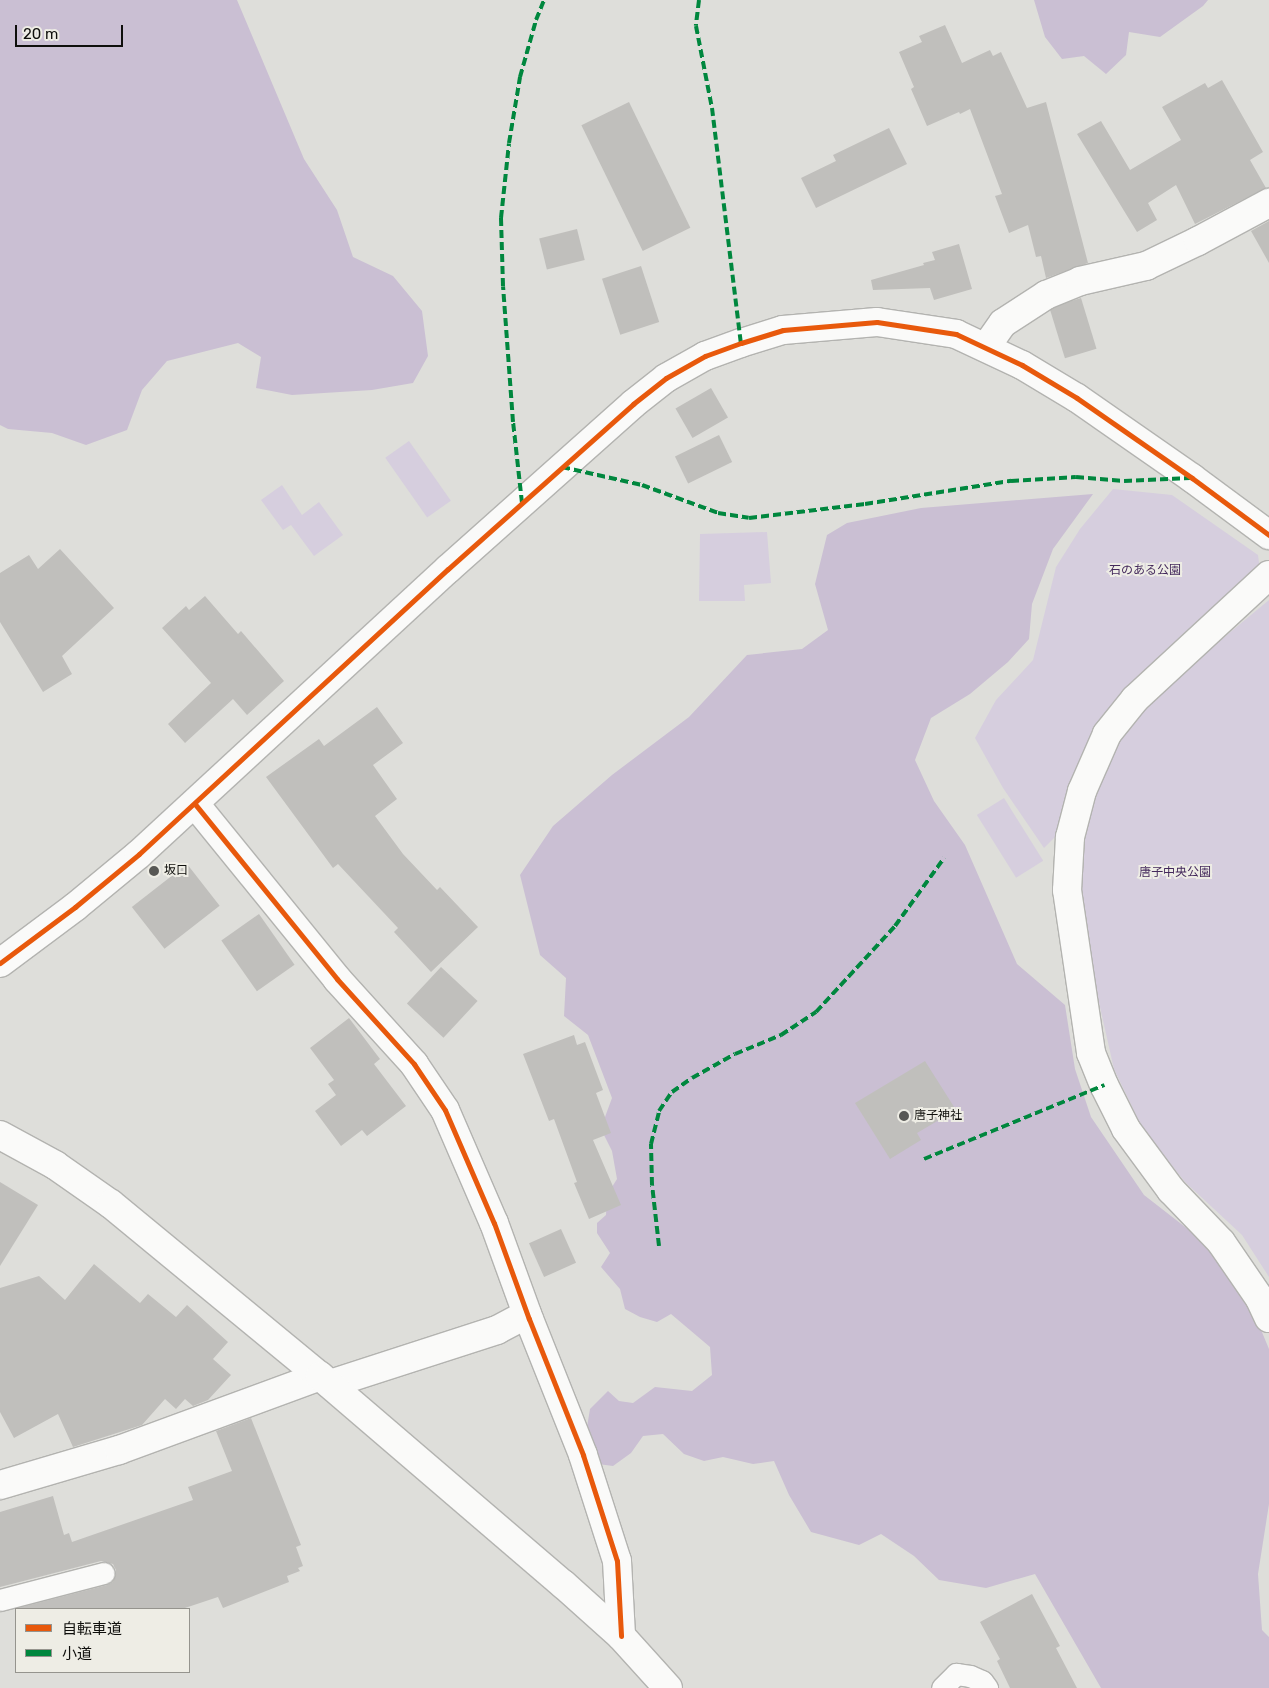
<!DOCTYPE html>
<html>
<head>
<meta charset="utf-8">
<style>
  body { margin:0 }
  #map { position:relative; width:1269px; height:1688px; overflow:hidden; background:#dededa; font-family:Rubik,"Noto Sans JP",sans-serif }
  div>[style] { position:absolute }
  [style*='--x'] { left:calc(var(--x)*1px); top:calc(var(--y)*1px); width:calc(var(--w)*1px); rotate:calc(var(--a)*1deg) }
  .green>* { inset:0; background:#d6cede; transform-origin:0 0 }
  .forest>* { inset:0; background:#cabfd3 }
  .building>* { inset:0; background:#c0bfbc; transform-origin:0 0 }
  .roads { filter:drop-shadow(1px 0 #b3b3b0) drop-shadow(-1px 0 #b3b3b0) drop-shadow(0 1px #b3b3b0) drop-shadow(0 -1px #b3b3b0) }
  .service>* { height:21px; margin:-10.5px; padding:0 10.5px; transform-origin:10.5px; border-radius:10.5px; background:#fafaf9 }
  .minor>* { height:28px; margin:-14px; padding:0 14px; transform-origin:14px; border-radius:14px; background:#fafaf9 }
  .tertiary>* { height:28px; margin:-14px; padding:0 14px; transform-origin:14px; border-radius:14px; background:#fafaf9 }
  .quiet>* { height:4px; margin-top:-2px; transform-origin:0; background:repeating-linear-gradient(90deg,#00873e 0 8px,transparent 0 12px) }
  .cycleway>* { height:5px; margin:-2.5px; padding:0 2.5px; transform-origin:2.5px; border-radius:2.5px; background:#e8590c }
  .dots>* { width:14px; height:14px; translate:-50% -50%; box-sizing:border-box; border:2px solid #eeede5; border-radius:50% }
  span { translate:-50% -50%; white-space:nowrap; text-align:center; line-height:1.15; -webkit-text-stroke:4px #eeede5; paint-order:stroke }
  .park-label { font-size:12px; color:#44295c }
  .poi-label { font-size:12px; color:#0f0f0c }
  .left { translate:0 -50%; text-align:left }
  .legend { position:absolute; left:15px; top:1608px; width:175px; height:65px; box-sizing:border-box; background:#eeede5; border:1px solid #95948e; margin:0; padding:6px 9px; list-style:none; font-size:15px; color:#0f0f0c }
  .legend li { display:flex; align-items:center; gap:10px; height:25px }
  .legend b { width:25px; border:1px solid #95948e }
  .scale { position:absolute; left:15px; top:25px; width:108px; height:22px; box-sizing:border-box; border:2px solid #0f0f0c; border-top:0; padding-left:6px; font-size:15px; line-height:18px; white-space:nowrap; color:#0f0f0c; -webkit-text-stroke:4px #eeede5; paint-order:stroke }
</style>
</head>
<body>
<div id="map">
  <div class="green">
    <div style="left:409px;top:441px;width:73px;height:29px;rotate:55deg"></div>
    <div style="clip-path:polygon(282px 485px,302px 515px,319px 502px,343px 535px,314px 556px,291px 525px,283px 530px,261px 500px)"></div>
    <div style="clip-path:polygon(1113px 489px,1172px 495px,1258px 555px,1260px 570px,1079px 767px,1056px 836px,1044px 848px,1003px 788px,975px 738px,996px 700px,1033px 660px,1056px 567px,1080px 529px)"></div>
    <div style="clip-path:polygon(767px 532px,771px 583px,744px 585px,745px 601px,699px 601px,700px 534px)"></div>
    <div style="clip-path:polygon(1269px 600px,1269px 1277px,1242px 1235px,1185px 1182px,1142px 1128px,1114px 1069px,1083px 932px,1080px 847px,1098px 780px,1123px 735px,1147px 704px,1175px 678px)"></div>
    <div style="left:1004px;top:798px;width:74px;height:32px;rotate:58deg"></div>
  </div>
  <div class="forest">
    <div style="clip-path:polygon(0 0,237px 0,304px 159px,337px 210px,353px 257px,393px 276px,422px 311px,428px 356px,413px 383px,372px 390px,292px 395px,256px 388px,261px 357px,238px 343px,167px 361px,142px 390px,127px 430px,86px 445px,52px 433px,8px 429px,0 425px)"></div>
    <div style="clip-path:polygon(1034px 0,1208px 0,1203px 6px,1160px 37px,1129px 32px,1126px 55px,1106px 74px,1084px 56px,1062px 59px,1045px 37px)"></div>
    <div style="clip-path:polygon(1093px 494px,1053px 549px,1032px 604px,1029px 639px,1008px 662px,970px 694px,931px 718px,915px 760px,934px 801px,965px 845px,1017px 964px,1065px 1005px,1075px 1069px,1091px 1117px,1144px 1195px,1234px 1265px,1269px 1349px,1269px 1504px,1258px 1574px,1262px 1630px,1269px 1637px,1269px 1688px,1101px 1688px,1035px 1574px,986px 1588px,939px 1580px,914px 1556px,881px 1534px,859px 1545px,811px 1532px,789px 1495px,774px 1461px,753px 1464px,723px 1457px,704px 1461px,684px 1454px,663px 1434px,643px 1436px,631px 1453px,613px 1466px,598px 1464px,587px 1427px,590px 1409px,608px 1391px,619px 1401px,633px 1403px,655px 1387px,692px 1391px,712px 1375px,710px 1347px,671px 1314px,657px 1322px,640px 1317px,625px 1309px,620px 1289px,601px 1267px,610px 1253px,597px 1233px,597px 1223px,606px 1215px,607px 1195px,617px 1179px,612px 1151px,603px 1133px,605px 1117px,612px 1098px,588px 1035px,564px 1016px,566px 978px,540px 955px,520px 875px,553px 826px,612px 775px,689px 717px,747px 655px,802px 649px,828px 630px,815px 584px,827px 535px,847px 523px,921px 508px)"></div>
  </div>
  <div class="building">
    <div style="clip-path:polygon(945px 25px,962px 63px,990px 50px,993px 56px,1001px 52px,1027px 108px,1046px 102px,1088px 263px,1046px 278px,1041px 256px,1036px 257px,1028px 225px,1009px 233px,995px 196px,1002px 194px,970px 109px,960px 114px,959px 112px,927px 126px,911px 89px,914px 87px,899px 52px,922px 42px,919px 36px)"></div>
    <div style="clip-path:polygon(1222px 80px,1263px 152px,1250px 160px,1266px 188px,1195px 224px,1176px 185px,1148px 203px,1157px 220px,1137px 232px,1077px 134px,1101px 121px,1130px 170px,1181px 140px,1162px 107px,1205px 83px,1208px 88px)"></div>
    <div style="left:629px;top:102px;width:140px;height:53px;rotate:64deg"></div>
    <div style="clip-path:polygon(889px 128px,907px 164px,816px 208px,801px 178px,836px 161px,833px 155px)"></div>
    <div style="clip-path:polygon(1269px 221px,1269px 263px,1251px 231px)"></div>
    <div style="left:577px;top:229px;width:32px;height:39px;rotate:76deg"></div>
    <div style="clip-path:polygon(959px 244px,972px 289px,934px 300px,930px 288px,873px 290px,871px 280px,924px 265px,923px 263px,935px 260px,932px 252px)"></div>
    <div style="left:641px;top:266px;width:59px;height:41px;rotate:72deg"></div>
    <div style="left:1081px;top:298px;width:53px;height:33px;rotate:73deg"></div>
    <div style="left:711px;top:388px;width:34px;height:41px;rotate:60deg"></div>
    <div style="left:719px;top:435px;width:30px;height:49px;rotate:64deg"></div>
    <div style="clip-path:polygon(60px 549px,114px 608px,62px 656px,72px 674px,43px 692px,0 622px,0 573px,29px 555px,38px 569px)"></div>
    <div style="clip-path:polygon(205px 596px,238px 634px,241px 631px,284px 681px,247px 715px,233px 699px,185px 743px,168px 724px,211px 683px,162px 628px,186px 606px,189px 610px)"></div>
    <div style="clip-path:polygon(377px 707px,403px 743px,373px 765px,397px 799px,375px 816px,403px 854px,437px 890px,440px 887px,478px 927px,431px 972px,394px 932px,398px 928px,338px 864px,333px 868px,266px 777px,319px 739px,324px 746px)"></div>
    <div style="left:187px;top:864px;width:53px;height:70px;rotate:52deg"></div>
    <div style="left:259px;top:914px;width:62px;height:46px;rotate:55deg"></div>
    <div style="left:441px;top:967px;width:50px;height:50px;rotate:43deg"></div>
    <div style="clip-path:polygon(349px 1018px,380px 1059px,374px 1064px,406px 1106px,367px 1136px,362px 1130px,341px 1146px,315px 1111px,336px 1095px,328px 1084px,334px 1080px,310px 1048px)"></div>
    <div style="clip-path:polygon(574px 1035px,577px 1045px,585px 1042px,603px 1090px,596px 1093px,611px 1133px,593px 1140px,621px 1205px,589px 1219px,574px 1183px,577px 1182px,554px 1119px,549px 1121px,523px 1054px)"></div>
    <div style="clip-path:polygon(925px 1061px,956px 1110px,917px 1133px,921px 1140px,890px 1159px,855px 1103px)"></div>
    <div style="clip-path:polygon(0 1182px,38px 1205px,0 1266px)"></div>
    <div style="left:561px;top:1229px;width:37px;height:35px;rotate:66deg"></div>
    <div style="clip-path:polygon(94px 1264px,140px 1303px,148px 1294px,176px 1317px,187px 1305px,228px 1342px,213px 1359px,231px 1375px,208px 1400px,193px 1406px,185px 1399px,176px 1409px,165px 1399px,142px 1425px,73px 1447px,58px 1414px,14px 1438px,0 1412px,0 1288px,39px 1276px,65px 1300px)"></div>
    <div style="clip-path:polygon(251px 1418px,301px 1545px,296px 1547px,303px 1566px,298px 1568px,300px 1571px,287px 1576px,289px 1582px,223px 1608px,218px 1597px,182px 1609px,14px 1609px,107px 1585px,113px 1582px,116px 1570px,113px 1564px,101px 1561px,0 1587px,0 1512px,53px 1496px,64px 1535px,69px 1533px,72px 1542px,193px 1500px,188px 1487px,232px 1471px,216px 1431px)"></div>
    <div style="clip-path:polygon(1032px 1594px,1060px 1646px,1056px 1648px,1077px 1688px,1010px 1688px,997px 1661px,1000px 1659px,980px 1622px)"></div>
  </div>
  <div class="roads">
    <div class="service">
      <div style="--x:0;--y:1600;--w:107;--a:-14.6"></div>
      <div style="--x:942;--y:1688;--w:20;--a:-45"></div>
      <div style="--x:956;--y:1674;--w:14;--a:8"></div>
      <div style="--x:970;--y:1676;--w:13;--a:23"></div>
      <div style="--x:982;--y:1681;--w:9;--a:54"></div>
    </div>
    <div class="minor">
      <div style="--x:986;--y:347;--w:29;--a:-55"></div>
      <div style="--x:1003;--y:323;--w:51;--a:-33.1"></div>
      <div style="--x:1046;--y:295;--w:37;--a:-22"></div>
      <div style="--x:1080;--y:281;--w:68;--a:-12.8"></div>
      <div style="--x:1146;--y:266;--w:58;--a:-25.7"></div>
      <div style="--x:1198;--y:241;--w:81;--a:-28.2"></div>
      <div style="--x:1269;--y:575;--w:183;--a:137.2"></div>
      <div style="--x:1135;--y:699;--w:45;--a:128.7"></div>
      <div style="--x:1107;--y:734;--w:62;--a:113.7"></div>
      <div style="--x:1082;--y:791;--w:48;--a:104.6"></div>
      <div style="--x:1070;--y:837;--w:53;--a:93.2"></div>
      <div style="--x:1067;--y:890;--w:165;--a:81.6"></div>
      <div style="--x:1091;--y:1053;--w:35;--a:68"></div>
      <div style="--x:1104;--y:1085;--w:49;--a:63.4"></div>
      <div style="--x:1126;--y:1129;--w:76;--a:53.6"></div>
      <div style="--x:1171;--y:1190;--w:72;--a:46.1"></div>
      <div style="--x:1221;--y:1242;--w:69;--a:55.6"></div>
      <div style="--x:1260;--y:1299;--w:21;--a:65"></div>
      <div style="--x:195;--y:804;--w:225;--a:50.9"></div>
      <div style="--x:337;--y:979;--w:115;--a:47.8"></div>
      <div style="--x:414;--y:1064;--w:55;--a:56"></div>
      <div style="--x:445;--y:1110;--w:123;--a:66.6"></div>
      <div style="--x:494;--y:1223;--w:102;--a:70"></div>
      <div style="--x:529;--y:1319;--w:146;--a:68.3"></div>
      <div style="--x:583;--y:1455;--w:111;--a:72.2"></div>
      <div style="--x:617;--y:1561;--w:75;--a:86.9"></div>
      <div style="--x:330;--y:1384;--w:176;--a:-17.9"></div>
      <div style="--x:497;--y:1330;--w:34;--a:-28"></div>
      <div style="--x:0;--y:1485;--w:124;--a:-16.4"></div>
      <div style="--x:119;--y:1450;--w:214;--a:-20.2"></div>
    </div>
    <div class="tertiary">
      <div style="--x:0;--y:963;--w:94;--a:-36.7"></div>
      <div style="--x:75;--y:907;--w:83;--a:-39.6"></div>
      <div style="--x:139;--y:854;--w:420;--a:-42.7"></div>
      <div style="--x:448;--y:569;--w:248;--a:-41.7"></div>
      <div style="--x:633;--y:404;--w:42;--a:-38.2"></div>
      <div style="--x:666;--y:378;--w:45;--a:-29.4"></div>
      <div style="--x:705;--y:356;--w:38;--a:-20"></div>
      <div style="--x:741;--y:343;--w:44;--a:-17.2"></div>
      <div style="--x:783;--y:330;--w:94;--a:-4.9"></div>
      <div style="--x:877;--y:322;--w:80;--a:8.6"></div>
      <div style="--x:956;--y:334;--w:73;--a:25.2"></div>
      <div style="--x:1022;--y:365;--w:64;--a:31"></div>
      <div style="--x:1077;--y:398;--w:140;--a:34.8"></div>
      <div style="--x:1192;--y:478;--w:96;--a:36.5"></div>
      <div style="--x:0;--y:1135;--w:63;--a:28.6"></div>
      <div style="--x:55;--y:1165;--w:68;--a:34.9"></div>
      <div style="--x:111;--y:1204;--w:271;--a:39.5"></div>
      <div style="--x:320;--y:1376;--w:320;--a:40.6"></div>
      <div style="--x:563;--y:1584;--w:78;--a:41.9"></div>
      <div style="--x:621;--y:1636;--w:70;--a:47.9"></div>
    </div>
  </div>
  <div class="quiet">
    <div style="--x:699;--y:0;--w:26;--a:97"></div>
    <div style="--x:696;--y:26;--w:84;--a:79"></div>
    <div style="--x:712;--y:108;--w:237;--a:83"></div>
    <div style="--x:562;--y:467;--w:82;--a:12.7"></div>
    <div style="--x:642;--y:485;--w:81;--a:20.2"></div>
    <div style="--x:718;--y:513;--w:31;--a:9"></div>
    <div style="--x:749;--y:518;--w:117;--a:-6.9"></div>
    <div style="--x:865;--y:504;--w:148;--a:-9"></div>
    <div style="--x:1011;--y:481;--w:65;--a:-3.5"></div>
    <div style="--x:1076;--y:477;--w:48;--a:4.8"></div>
    <div style="--x:1124;--y:481;--w:66;--a:-2.6"></div>
    <div style="--x:522;--y:503;--w:81;--a:-96.3"></div>
    <div style="--x:513;--y:422;--w:136;--a:-94.2"></div>
    <div style="--x:503;--y:286;--w:68;--a:-91.7"></div>
    <div style="--x:501;--y:218;--w:75;--a:-83.9"></div>
    <div style="--x:509;--y:143;--w:67;--a:-80.5"></div>
    <div style="--x:520;--y:77;--w:59;--a:-74.3"></div>
    <div style="--x:536;--y:20;--w:22;--a:-68"></div>
    <div style="--x:924;--y:1159;--w:195;--a:-22.3"></div>
    <div style="--x:659;--y:1246;--w:61;--a:-96.5"></div>
    <div style="--x:652;--y:1185;--w:41;--a:-91.4"></div>
    <div style="--x:651;--y:1144;--w:34;--a:-76"></div>
    <div style="--x:659;--y:1111;--w:23;--a:-56"></div>
    <div style="--x:672;--y:1092;--w:24;--a:-35"></div>
    <div style="--x:692;--y:1078;--w:49;--a:-29.2"></div>
    <div style="--x:735;--y:1054;--w:50;--a:-22.4"></div>
    <div style="--x:781;--y:1035;--w:42;--a:-33.3"></div>
    <div style="--x:816;--y:1012;--w:117;--a:-47.4"></div>
    <div style="--x:895;--y:926;--w:84;--a:-54.2"></div>
  </div>
  <div class="cycleway">
    <div style="--x:195;--y:804;--w:225;--a:50.9"></div>
    <div style="--x:337;--y:979;--w:115;--a:47.8"></div>
    <div style="--x:414;--y:1064;--w:55;--a:56"></div>
    <div style="--x:445;--y:1110;--w:123;--a:66.6"></div>
    <div style="--x:494;--y:1223;--w:102;--a:70"></div>
    <div style="--x:529;--y:1319;--w:146;--a:68.3"></div>
    <div style="--x:583;--y:1455;--w:111;--a:72.2"></div>
    <div style="--x:617;--y:1561;--w:75;--a:86.9"></div>
    <div style="--x:0;--y:963;--w:94;--a:-36.7"></div>
    <div style="--x:75;--y:907;--w:83;--a:-39.6"></div>
    <div style="--x:139;--y:854;--w:420;--a:-42.7"></div>
    <div style="--x:448;--y:569;--w:248;--a:-41.7"></div>
    <div style="--x:633;--y:404;--w:42;--a:-38.2"></div>
    <div style="--x:666;--y:378;--w:45;--a:-29.4"></div>
    <div style="--x:705;--y:356;--w:38;--a:-20"></div>
    <div style="--x:741;--y:343;--w:44;--a:-17.2"></div>
    <div style="--x:783;--y:330;--w:94;--a:-4.9"></div>
    <div style="--x:877;--y:322;--w:80;--a:8.6"></div>
    <div style="--x:956;--y:334;--w:73;--a:25.2"></div>
    <div style="--x:1022;--y:365;--w:64;--a:31"></div>
    <div style="--x:1077;--y:398;--w:140;--a:34.8"></div>
    <div style="--x:1192;--y:478;--w:96;--a:36.5"></div>
  </div>
  <div class="dots">
    <div style="left:154px;top:871px;background:#575754"></div>
    <div style="left:904px;top:1116px;background:#575754"></div>
  </div>
  <div class="park-label">
    <span style="left:1145px;top:571px">石のある公園</span>
    <span style="left:1175px;top:873px">唐子中央公園</span>
  </div>
  <div class="poi-label">
    <span class="left" style="left:164px;top:871px">坂口</span>
    <span class="left" style="left:914px;top:1116px">唐子神社</span>
  </div>
  <ul class="legend">
  <li><b style="height:6px;background:#e8590c"></b>自転車道</li>
  <li><b style="height:6px;background:#00873e"></b>小道</li>
  </ul>
  <div class="scale">20 m</div>
</div>
</body>
</html>
